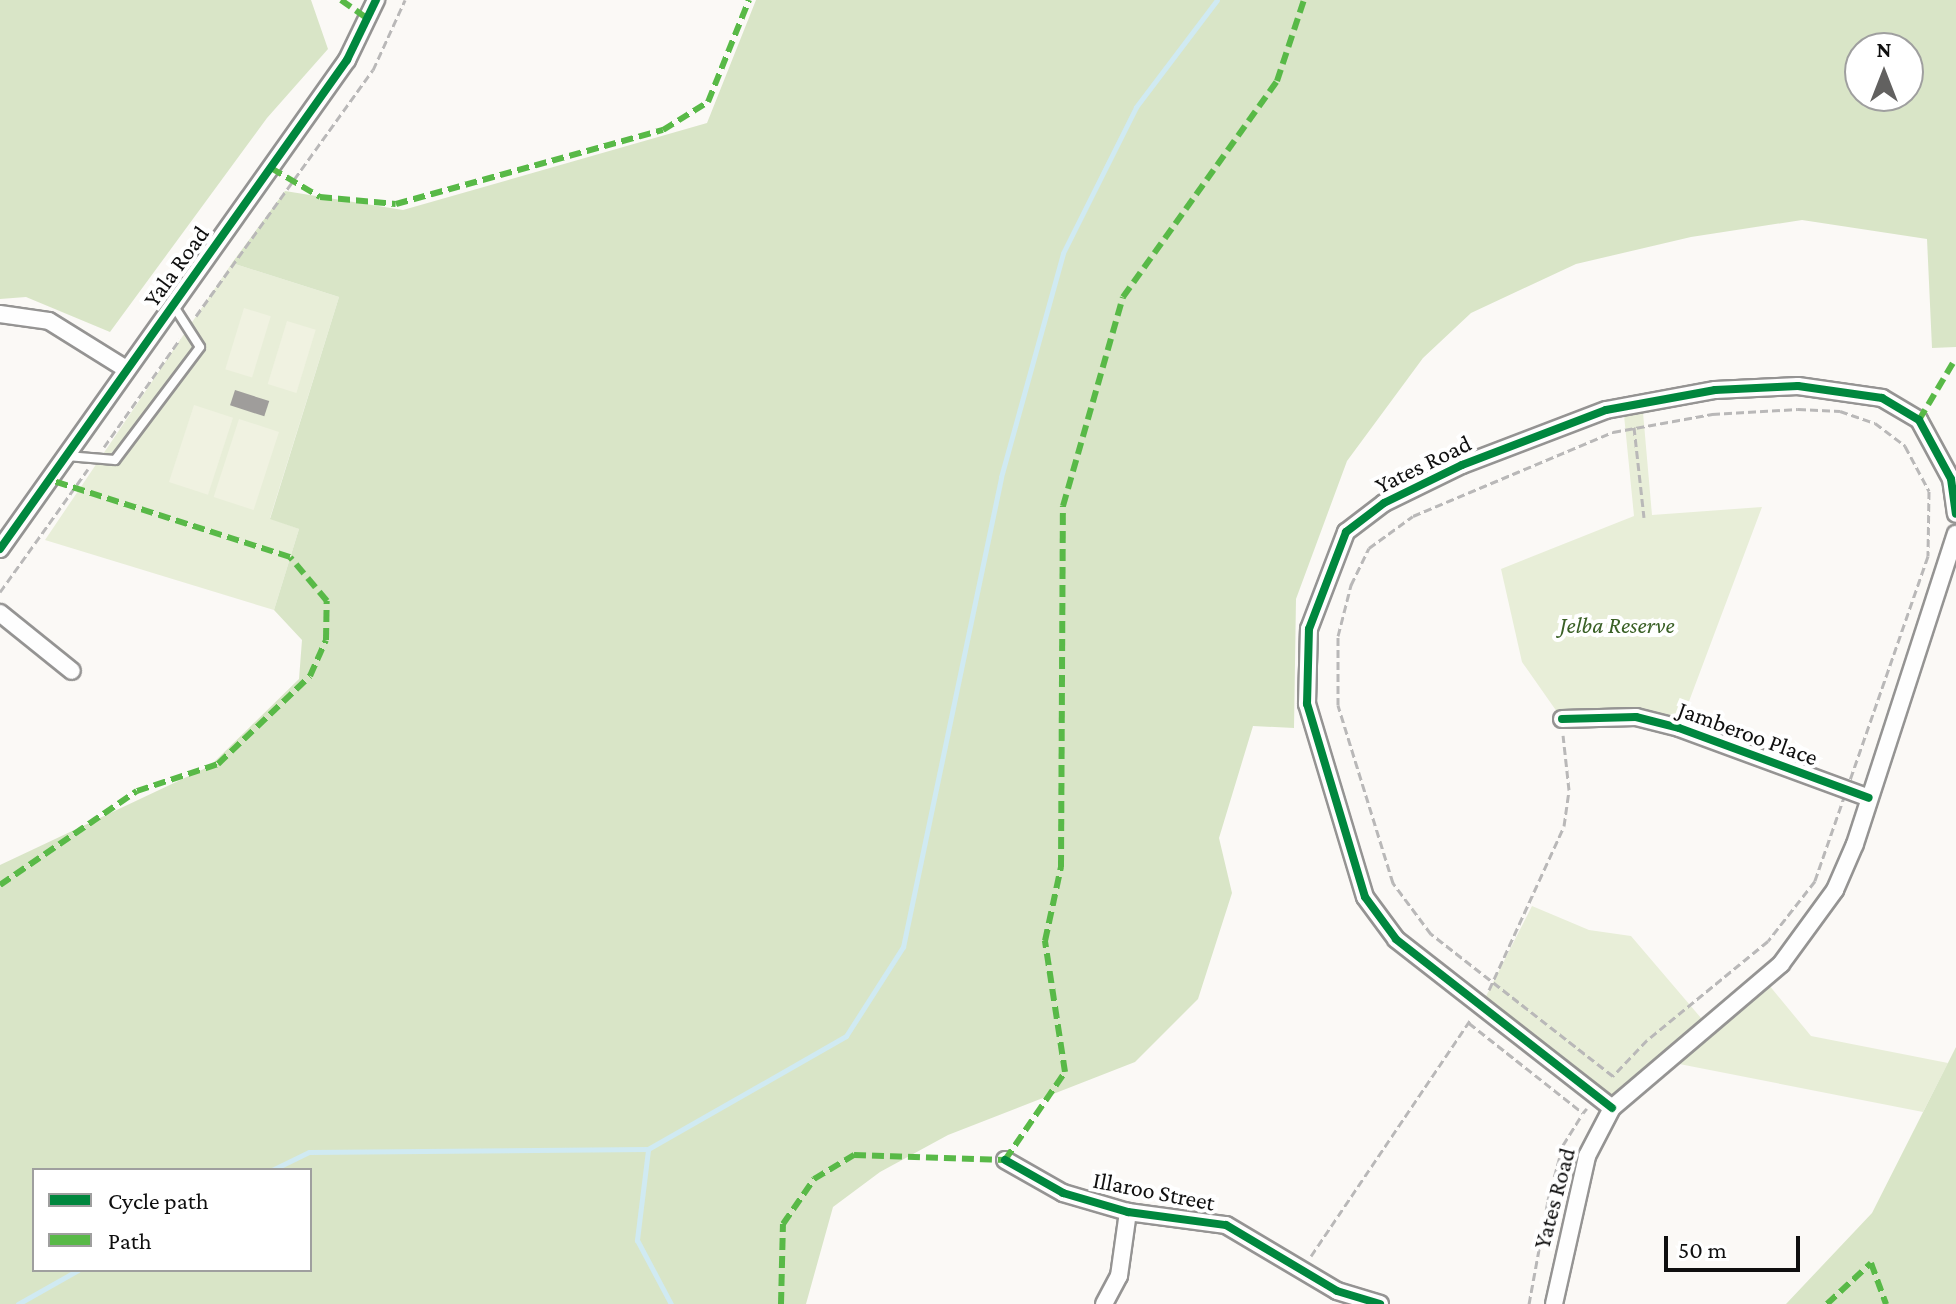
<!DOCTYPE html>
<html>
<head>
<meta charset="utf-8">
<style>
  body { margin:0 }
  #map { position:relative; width:1956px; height:1304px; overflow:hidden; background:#fbf9f6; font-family:"Crimson Pro",serif }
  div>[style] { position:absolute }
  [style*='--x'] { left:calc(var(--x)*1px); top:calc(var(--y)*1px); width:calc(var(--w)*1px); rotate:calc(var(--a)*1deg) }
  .green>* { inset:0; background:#e8eed8 }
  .forest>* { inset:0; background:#d9e5c7 }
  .pitch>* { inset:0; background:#f0f2e1; transform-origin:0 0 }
  .stream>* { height:5px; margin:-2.5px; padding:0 2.5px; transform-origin:2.5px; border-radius:2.5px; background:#d0eaf2 }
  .building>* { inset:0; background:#9f9d9b; transform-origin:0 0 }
  .path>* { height:3px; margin-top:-1.5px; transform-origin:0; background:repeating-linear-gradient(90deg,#b9b8b8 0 8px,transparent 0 12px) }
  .roads { filter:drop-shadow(2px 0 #959493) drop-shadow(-2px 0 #959493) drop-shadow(0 2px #959493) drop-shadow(0 -2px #959493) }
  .lane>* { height:8px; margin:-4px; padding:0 4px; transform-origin:4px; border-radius:4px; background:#fefefe }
  .street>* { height:16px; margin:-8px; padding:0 8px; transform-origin:8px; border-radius:8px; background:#fefefe }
  .quiet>* { height:6px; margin-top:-3px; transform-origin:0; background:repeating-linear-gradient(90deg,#58b947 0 12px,transparent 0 18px) }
  .cycleway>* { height:8px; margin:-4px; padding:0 4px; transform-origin:4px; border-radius:4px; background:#00873e }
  span { translate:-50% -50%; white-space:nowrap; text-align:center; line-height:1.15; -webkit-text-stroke:8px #fff; paint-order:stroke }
  .street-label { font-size:24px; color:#0f0f0f }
  .park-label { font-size:24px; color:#3a6026; font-style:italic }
  .legend { position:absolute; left:32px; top:1168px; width:280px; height:104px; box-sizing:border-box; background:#fff; border:2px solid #9f9f9f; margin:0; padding:10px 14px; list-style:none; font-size:24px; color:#0f0f0f }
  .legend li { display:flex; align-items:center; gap:16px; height:40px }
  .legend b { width:40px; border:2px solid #9f9f9f }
  .north { position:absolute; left:1844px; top:32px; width:80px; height:80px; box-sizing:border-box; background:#fff; border:2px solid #9f9f9f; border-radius:50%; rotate:0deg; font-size:22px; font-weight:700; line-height:32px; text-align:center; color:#0f0f0f }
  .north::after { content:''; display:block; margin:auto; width:28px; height:36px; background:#626160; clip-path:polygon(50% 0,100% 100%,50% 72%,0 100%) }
  .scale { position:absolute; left:1664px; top:1236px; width:136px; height:36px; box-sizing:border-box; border:4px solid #0f0f0f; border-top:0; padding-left:10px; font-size:24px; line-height:28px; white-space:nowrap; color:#0f0f0f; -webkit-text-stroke:6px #fff; paint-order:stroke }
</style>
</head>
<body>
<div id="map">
  <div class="green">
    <div style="clip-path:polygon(232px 263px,339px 297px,270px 518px,299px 529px,274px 610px,45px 540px)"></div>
    <div style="clip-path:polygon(1642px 401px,1652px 515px,1762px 507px,1679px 728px,1562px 719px,1522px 662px,1501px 569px,1634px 516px,1623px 405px)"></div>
    <div style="clip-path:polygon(1532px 906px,1589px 930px,1631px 936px,1707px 1025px,1764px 979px,1811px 1036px,1948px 1063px,1923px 1112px,1664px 1061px,1612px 1108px,1482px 1004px)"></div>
  </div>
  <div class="forest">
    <div style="clip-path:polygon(0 0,311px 0,328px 49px,267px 118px,110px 332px,26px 297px,0 299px)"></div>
    <div style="clip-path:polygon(evenodd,756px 0,1956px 0,1956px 347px,1932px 348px,1927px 239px,1802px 220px,1691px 237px,1576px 264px,1471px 313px,1423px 358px,1347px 461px,1296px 599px,1294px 728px,1253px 726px,1219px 838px,1232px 893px,1198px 999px,1135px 1062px,948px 1135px,880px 1172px,833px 1207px,806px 1304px,0 1304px,0 865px,210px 766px,299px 679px,302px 640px,274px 610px,299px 529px,270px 519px,339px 297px,232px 263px,285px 191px,403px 210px,707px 123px,756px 0,1908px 48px,1908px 96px,1860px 96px,1860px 48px,1908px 48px,756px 0,310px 1170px,310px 1270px,34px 1270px,34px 1170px,310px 1170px)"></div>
    <div style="clip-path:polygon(1956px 1047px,1956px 1304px,1786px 1304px,1872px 1213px)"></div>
  </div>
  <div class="pitch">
    <div style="left:244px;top:308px;width:28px;height:64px;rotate:17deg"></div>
    <div style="left:287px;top:321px;width:30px;height:66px;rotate:17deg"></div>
    <div style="left:194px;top:405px;width:41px;height:81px;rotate:18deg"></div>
    <div style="left:239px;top:419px;width:42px;height:82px;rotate:18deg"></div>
  </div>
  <div class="stream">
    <div style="--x:648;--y:1150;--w:91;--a:97"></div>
    <div style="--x:637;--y:1240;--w:72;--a:62"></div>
    <div style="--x:272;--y:1170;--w:41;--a:-25.9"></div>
    <div style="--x:309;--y:1152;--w:339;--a:-0.5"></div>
    <div style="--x:648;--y:1149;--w:228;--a:-29.7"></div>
    <div style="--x:846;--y:1036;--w:106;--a:-57.4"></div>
    <div style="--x:903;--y:947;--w:480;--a:-78.2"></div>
    <div style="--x:1001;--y:477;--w:232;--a:-74.5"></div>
    <div style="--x:1063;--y:253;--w:163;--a:-63.4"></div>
    <div style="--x:1136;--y:107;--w:134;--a:-52.9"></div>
    <div style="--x:18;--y:1304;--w:69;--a:-29.5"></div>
  </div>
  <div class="building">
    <div style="left:235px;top:390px;width:36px;height:16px;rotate:18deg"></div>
  </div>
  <div class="path">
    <div style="--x:196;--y:316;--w:303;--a:-54.3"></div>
    <div style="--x:373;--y:70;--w:77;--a:-65.4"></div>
    <div style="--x:1798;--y:409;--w:42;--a:2.7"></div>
    <div style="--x:1840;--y:411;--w:37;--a:19"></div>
    <div style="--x:1875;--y:423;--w:38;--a:37"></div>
    <div style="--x:1905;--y:446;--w:51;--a:61.9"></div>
    <div style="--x:1929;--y:491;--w:65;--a:90.9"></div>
    <div style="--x:1928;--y:556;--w:344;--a:109.2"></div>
    <div style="--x:1815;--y:881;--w:76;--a:128.1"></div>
    <div style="--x:1768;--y:941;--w:156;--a:140.7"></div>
    <div style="--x:1647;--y:1040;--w:50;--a:133.4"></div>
    <div style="--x:1613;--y:1076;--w:231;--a:-142"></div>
    <div style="--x:1431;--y:934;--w:64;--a:-126.7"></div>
    <div style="--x:1393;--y:883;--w:186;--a:-107.2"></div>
    <div style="--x:1338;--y:705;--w:69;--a:-90"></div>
    <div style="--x:1338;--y:636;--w:53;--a:-75.7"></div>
    <div style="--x:1351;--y:585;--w:41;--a:-64.1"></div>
    <div style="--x:1369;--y:548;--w:54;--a:-36"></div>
    <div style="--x:1413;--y:516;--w:217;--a:-22.8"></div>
    <div style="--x:1613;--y:432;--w:101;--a:-10.3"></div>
    <div style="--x:1712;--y:414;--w:86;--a:-3.3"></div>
    <div style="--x:1634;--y:427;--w:91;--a:83.7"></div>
    <div style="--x:104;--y:447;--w:132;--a:-54.9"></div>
    <div style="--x:0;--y:592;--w:151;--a:-54.4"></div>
    <div style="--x:1489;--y:990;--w:180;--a:-65.4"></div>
    <div style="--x:1564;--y:826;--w:36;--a:-82"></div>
    <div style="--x:1569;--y:790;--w:55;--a:-96.2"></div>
    <div style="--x:1469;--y:1023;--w:145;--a:38.3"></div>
    <div style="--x:1583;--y:1113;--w:6;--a:-51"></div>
    <div style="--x:1311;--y:1256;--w:285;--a:-56"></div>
    <div style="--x:1529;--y:1304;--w:106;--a:-79.6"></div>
    <div style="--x:1548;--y:1200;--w:57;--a:-74.7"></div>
    <div style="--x:1563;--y:1145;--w:36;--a:-58"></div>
  </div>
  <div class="roads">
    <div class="lane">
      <div style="--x:67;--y:456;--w:48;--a:4.8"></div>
      <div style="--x:115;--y:460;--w:141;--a:-53"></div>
      <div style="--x:200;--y:347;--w:50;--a:-122.7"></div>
    </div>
    <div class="street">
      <div style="--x:0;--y:314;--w:49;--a:8.1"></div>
      <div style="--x:49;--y:321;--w:91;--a:31.9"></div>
      <div style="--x:0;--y:549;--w:600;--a:-54.64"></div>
      <div style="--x:347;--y:60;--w:67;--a:-64.2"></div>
      <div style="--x:0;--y:613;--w:92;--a:38.9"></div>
      <div style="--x:1562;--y:719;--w:74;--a:-1.5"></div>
      <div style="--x:1636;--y:717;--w:44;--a:14.3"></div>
      <div style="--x:1679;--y:728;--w:202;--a:20.2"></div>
      <div style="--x:1612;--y:1108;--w:274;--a:-142"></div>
      <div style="--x:1396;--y:939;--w:52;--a:-126.4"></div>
      <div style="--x:1365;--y:897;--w:202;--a:-106.7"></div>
      <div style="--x:1307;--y:704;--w:75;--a:-88.5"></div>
      <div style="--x:1309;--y:629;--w:104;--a:-69.1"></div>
      <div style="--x:1346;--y:532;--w:48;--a:-37.3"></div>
      <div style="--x:1384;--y:503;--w:87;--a:-26"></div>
      <div style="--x:1462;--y:465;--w:154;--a:-20.9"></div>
      <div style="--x:1606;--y:410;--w:111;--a:-10.4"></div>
      <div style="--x:1715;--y:390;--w:83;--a:-2.8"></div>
      <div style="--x:1798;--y:386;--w:85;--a:8.1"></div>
      <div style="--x:1882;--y:398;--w:43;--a:30.7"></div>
      <div style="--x:1919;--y:420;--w:67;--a:61.5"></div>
      <div style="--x:1951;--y:479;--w:35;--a:82"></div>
      <div style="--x:1005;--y:1160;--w:67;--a:29.6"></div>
      <div style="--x:1063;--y:1193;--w:68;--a:16.3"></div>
      <div style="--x:1128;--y:1212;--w:99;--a:7.6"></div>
      <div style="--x:1226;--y:1225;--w:129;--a:30.7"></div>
      <div style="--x:1337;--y:1291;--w:45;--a:16.8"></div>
      <div style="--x:1104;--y:1304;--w:32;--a:-62"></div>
      <div style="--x:1119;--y:1276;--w:65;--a:-82"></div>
      <div style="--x:1554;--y:1304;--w:152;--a:-77.4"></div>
      <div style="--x:1587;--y:1156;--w:54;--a:-62.5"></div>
      <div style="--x:1612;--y:1108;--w:222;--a:-40.4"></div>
      <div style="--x:1781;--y:964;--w:92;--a:-53.9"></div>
      <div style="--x:1835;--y:890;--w:50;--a:-66.5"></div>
      <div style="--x:1855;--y:844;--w:326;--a:-72"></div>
    </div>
  </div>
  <div class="quiet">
    <div style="--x:341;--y:0;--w:33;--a:35"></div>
    <div style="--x:271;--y:168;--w:57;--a:30.6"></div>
    <div style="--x:320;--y:197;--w:76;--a:5.3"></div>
    <div style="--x:396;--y:204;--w:277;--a:-15.5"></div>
    <div style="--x:663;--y:130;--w:53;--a:-31.9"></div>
    <div style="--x:708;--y:102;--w:110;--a:-68.1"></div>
    <div style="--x:1919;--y:420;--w:72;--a:-59.2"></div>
    <div style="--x:0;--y:885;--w:166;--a:-34.5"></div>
    <div style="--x:137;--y:791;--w:85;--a:-18.4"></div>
    <div style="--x:218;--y:764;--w:127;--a:-43.7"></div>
    <div style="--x:310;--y:676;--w:39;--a:-66"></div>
    <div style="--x:326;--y:640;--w:39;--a:-89"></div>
    <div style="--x:327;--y:601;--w:57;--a:-130.1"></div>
    <div style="--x:290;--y:557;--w:252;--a:-162.2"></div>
    <div style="--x:781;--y:1304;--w:80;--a:-88.6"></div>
    <div style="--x:783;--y:1224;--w:55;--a:-55.4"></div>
    <div style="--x:814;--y:1179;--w:47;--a:-31"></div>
    <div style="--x:854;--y:1155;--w:151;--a:1.9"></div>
    <div style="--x:1005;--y:1160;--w:107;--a:-55.7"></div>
    <div style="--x:1065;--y:1072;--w:133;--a:-98.7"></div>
    <div style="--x:1045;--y:941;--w:76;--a:-77.8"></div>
    <div style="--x:1061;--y:867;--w:361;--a:-89.7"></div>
    <div style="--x:1063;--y:506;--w:217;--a:-74"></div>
    <div style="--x:1123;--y:297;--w:265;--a:-54.5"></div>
    <div style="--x:1277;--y:81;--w:85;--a:-71.6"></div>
    <div style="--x:1827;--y:1304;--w:60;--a:-43"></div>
    <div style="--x:1871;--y:1263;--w:44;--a:69.9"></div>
  </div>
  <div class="cycleway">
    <div style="--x:0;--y:549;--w:600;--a:-54.64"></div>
    <div style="--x:347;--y:60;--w:67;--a:-64.2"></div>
    <div style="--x:1562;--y:719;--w:74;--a:-1.5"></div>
    <div style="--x:1636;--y:717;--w:44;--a:14.3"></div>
    <div style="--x:1679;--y:728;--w:202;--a:20.2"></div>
    <div style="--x:1612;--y:1108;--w:274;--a:-142"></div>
    <div style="--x:1396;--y:939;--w:52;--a:-126.4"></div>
    <div style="--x:1365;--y:897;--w:202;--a:-106.7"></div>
    <div style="--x:1307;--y:704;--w:75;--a:-88.5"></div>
    <div style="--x:1309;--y:629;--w:104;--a:-69.1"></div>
    <div style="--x:1346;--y:532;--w:48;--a:-37.3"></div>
    <div style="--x:1384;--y:503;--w:87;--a:-26"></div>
    <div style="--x:1462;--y:465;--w:154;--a:-20.9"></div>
    <div style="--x:1606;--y:410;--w:111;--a:-10.4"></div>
    <div style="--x:1715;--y:390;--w:83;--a:-2.8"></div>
    <div style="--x:1798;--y:386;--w:85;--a:8.1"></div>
    <div style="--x:1882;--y:398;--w:43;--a:30.7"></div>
    <div style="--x:1919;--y:420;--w:67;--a:61.5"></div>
    <div style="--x:1951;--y:479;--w:35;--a:82"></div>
    <div style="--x:1005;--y:1160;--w:67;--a:29.6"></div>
    <div style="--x:1063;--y:1193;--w:68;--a:16.3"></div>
    <div style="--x:1128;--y:1212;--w:99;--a:7.6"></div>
    <div style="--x:1226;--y:1225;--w:129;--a:30.7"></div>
    <div style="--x:1337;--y:1291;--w:45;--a:16.8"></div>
  </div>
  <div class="street-label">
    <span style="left:176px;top:266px;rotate:-54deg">Yala Road</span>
    <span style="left:1423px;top:464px;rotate:-26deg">Yates Road</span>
    <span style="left:1748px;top:733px;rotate:20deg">Jamberoo Place</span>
    <span style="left:1154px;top:1191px;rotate:11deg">Illaroo Street</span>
    <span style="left:1554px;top:1198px;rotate:-75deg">Yates Road</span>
  </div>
  <div class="park-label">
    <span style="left:1617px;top:625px">Jelba Reserve</span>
  </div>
  <ul class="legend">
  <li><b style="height:10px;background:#00873e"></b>Cycle path</li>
  <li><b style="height:10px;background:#58b947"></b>Path</li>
  </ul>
  <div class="north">N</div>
  <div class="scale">50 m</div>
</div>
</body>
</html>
